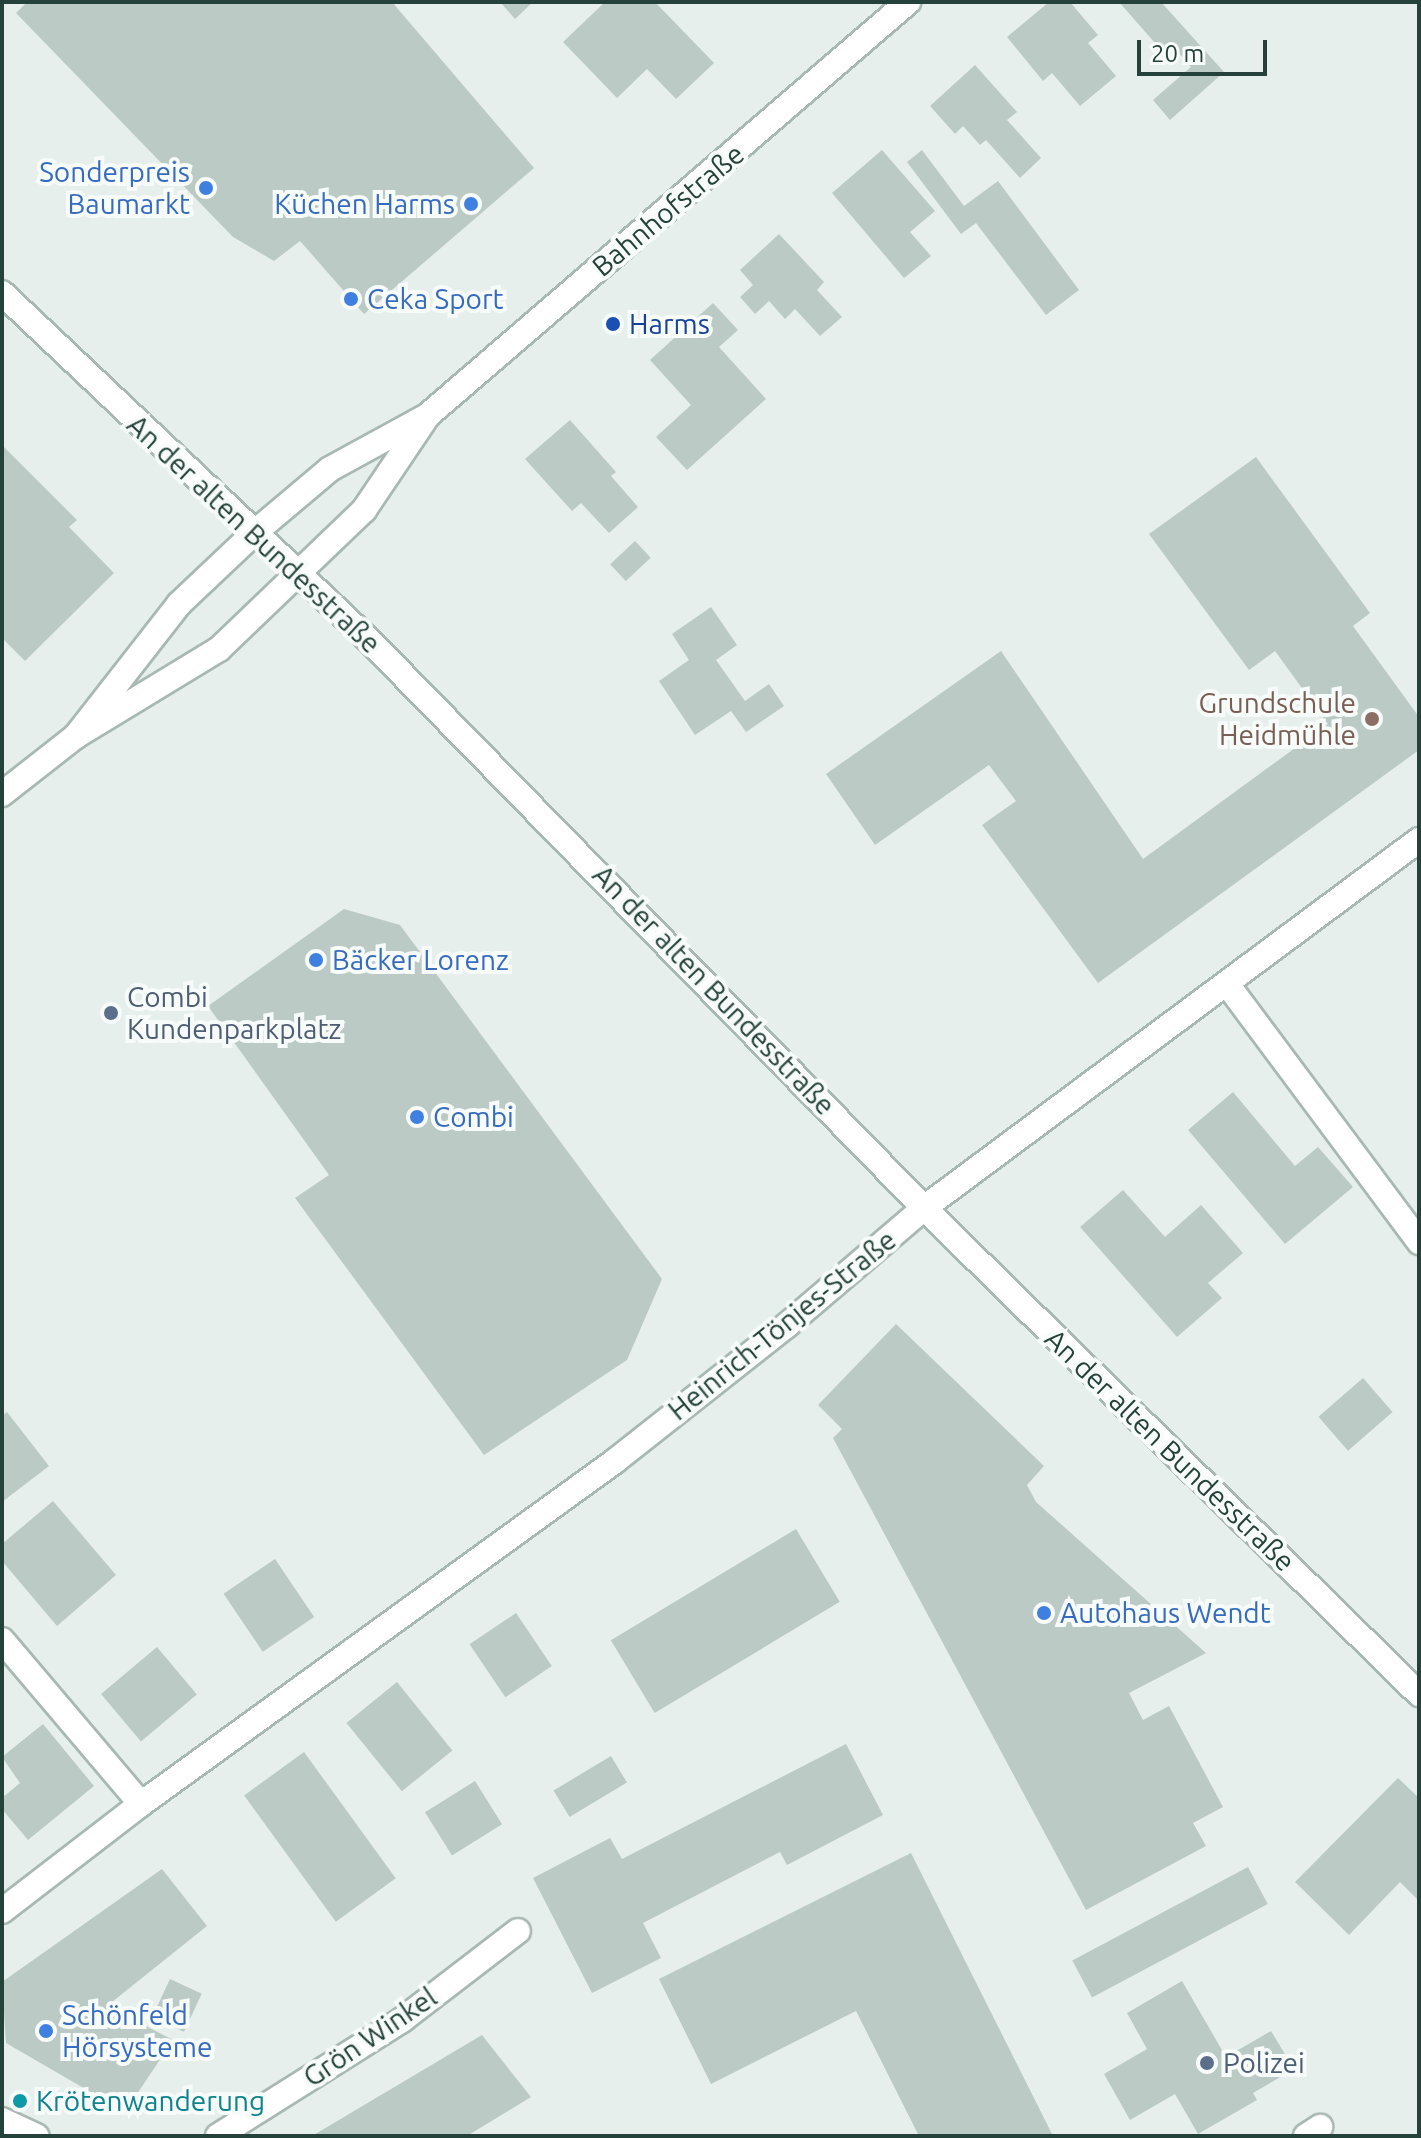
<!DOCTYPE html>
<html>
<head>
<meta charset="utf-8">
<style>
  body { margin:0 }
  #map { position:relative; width:1421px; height:2138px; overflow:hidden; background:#e6efeb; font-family:Ubuntu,sans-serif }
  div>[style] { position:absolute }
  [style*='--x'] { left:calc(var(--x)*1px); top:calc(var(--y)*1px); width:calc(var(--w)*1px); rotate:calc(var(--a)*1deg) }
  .building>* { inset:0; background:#bbcac4; transform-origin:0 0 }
  .roads { filter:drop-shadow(2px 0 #a8b8b2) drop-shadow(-2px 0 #a8b8b2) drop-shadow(0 2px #a8b8b2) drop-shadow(0 -2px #a8b8b2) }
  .street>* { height:24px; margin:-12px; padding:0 12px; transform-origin:12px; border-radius:12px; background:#fff }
  .secondary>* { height:24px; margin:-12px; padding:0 12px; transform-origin:12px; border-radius:12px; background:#fff }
  .dots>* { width:22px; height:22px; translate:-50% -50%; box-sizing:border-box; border:4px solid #f7fbf9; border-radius:50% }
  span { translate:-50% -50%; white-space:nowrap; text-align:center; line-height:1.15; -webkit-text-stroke:8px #f7fbf9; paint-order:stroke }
  .shop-label { font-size:28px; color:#366cbe }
  .right { translate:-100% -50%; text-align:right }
  .left { translate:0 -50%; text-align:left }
  .street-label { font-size:28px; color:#24423a }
  .transit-label { font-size:28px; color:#164399 }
  .education-label { font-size:28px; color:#785e54 }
  .service-label { font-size:28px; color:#4e5e75 }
  .culture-label { font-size:28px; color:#0d838f }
  .frame { position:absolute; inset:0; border:4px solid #24423a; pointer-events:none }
  .scale { position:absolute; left:1137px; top:40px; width:130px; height:36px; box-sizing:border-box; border:4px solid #24423a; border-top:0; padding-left:10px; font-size:24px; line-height:28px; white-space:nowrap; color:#24423a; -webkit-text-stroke:6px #f7fbf9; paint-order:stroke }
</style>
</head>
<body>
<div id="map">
  <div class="building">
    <div style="clip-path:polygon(27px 2px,392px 2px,534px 168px,364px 314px,300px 241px,274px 261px,233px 237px,16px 13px)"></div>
    <div style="clip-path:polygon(500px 2px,533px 2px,515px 19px)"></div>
    <div style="clip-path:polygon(605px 2px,655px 2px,714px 63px,676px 99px,647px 69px,617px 98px,563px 42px)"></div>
    <div style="clip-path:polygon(1049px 2px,1070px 2px,1098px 35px,1088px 43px,1116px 76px,1080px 106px,1052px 73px,1043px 81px,1007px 37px)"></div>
    <div style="clip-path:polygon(1119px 2px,1161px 2px,1224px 72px,1170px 120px,1153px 100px,1191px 67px,1171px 44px,1162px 51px)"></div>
    <div style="clip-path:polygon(975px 65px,1017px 112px,1007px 120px,1041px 158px,1020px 178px,986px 140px,980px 145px,963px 126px,955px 134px,930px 106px)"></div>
    <div style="clip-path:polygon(882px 150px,935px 211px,910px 232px,931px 256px,904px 278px,832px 193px)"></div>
    <div style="clip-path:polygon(922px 150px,964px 206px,998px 181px,1079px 290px,1046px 315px,976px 223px,961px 234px,907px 162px)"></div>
    <div style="clip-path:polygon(779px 234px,824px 282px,817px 290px,842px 317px,820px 336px,795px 309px,785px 319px,769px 301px,755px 314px,740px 297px,753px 285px,740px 270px)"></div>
    <div style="clip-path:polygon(713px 303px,738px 330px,719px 347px,766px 399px,687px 470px,656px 437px,691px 405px,650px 360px)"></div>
    <div style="clip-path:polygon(570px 420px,616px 472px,611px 476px,638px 507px,609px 533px,581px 503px,572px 511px,525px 459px)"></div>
    <div style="clip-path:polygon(2px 445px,77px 520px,69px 527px,114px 573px,25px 661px,2px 638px)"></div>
    <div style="clip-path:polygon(1256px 457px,1370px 613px,1353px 626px,1419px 717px,1419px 750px,1098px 983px,982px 825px,1016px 801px,989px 765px,875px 845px,826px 774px,1001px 651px,1143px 859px,1328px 724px,1275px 651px,1249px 670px,1149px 534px)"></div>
    <div style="left:635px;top:541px;width:23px;height:34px;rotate:47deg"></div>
    <div style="clip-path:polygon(711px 607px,737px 645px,716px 660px,745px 701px,769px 684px,784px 706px,746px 732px,731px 711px,695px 735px,659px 681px,689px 660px,672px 634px)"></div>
    <div style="clip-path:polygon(344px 909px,400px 925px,662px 1279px,627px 1360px,484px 1455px,295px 1198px,329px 1175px,208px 1006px)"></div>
    <div style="clip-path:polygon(1233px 1092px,1295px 1166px,1318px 1147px,1353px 1187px,1285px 1244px,1188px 1130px)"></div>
    <div style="clip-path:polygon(1123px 1190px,1165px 1237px,1201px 1205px,1243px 1253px,1208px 1283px,1222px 1298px,1177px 1337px,1080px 1227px)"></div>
    <div style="clip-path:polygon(896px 1324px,1044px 1466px,1027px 1485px,1036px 1502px,1206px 1653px,1129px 1693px,1143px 1720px,1169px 1706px,1223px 1807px,1193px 1823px,1206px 1846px,1086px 1910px,833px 1438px,842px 1429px,818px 1405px)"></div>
    <div style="left:1363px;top:1378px;width:45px;height:59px;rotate:49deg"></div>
    <div style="clip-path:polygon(7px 1412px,49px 1466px,2px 1502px,2px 1416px)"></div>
    <div style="clip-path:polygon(53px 1501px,116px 1575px,57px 1626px,2px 1561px,2px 1544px)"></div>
    <div style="left:796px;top:1529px;width:85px;height:216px;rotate:59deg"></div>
    <div style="left:275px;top:1559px;width:70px;height:62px;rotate:56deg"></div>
    <div style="left:516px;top:1613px;width:64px;height:56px;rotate:56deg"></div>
    <div style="left:157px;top:1647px;width:62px;height:73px;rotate:50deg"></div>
    <div style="left:397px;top:1682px;width:88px;height:65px;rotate:51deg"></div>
    <div style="clip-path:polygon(43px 1724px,94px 1786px,28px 1840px,2px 1809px,2px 1798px,20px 1783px,2px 1757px)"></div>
    <div style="clip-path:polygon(846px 1744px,883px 1815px,787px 1865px,780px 1852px,643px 1923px,661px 1958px,592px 1993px,533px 1878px,610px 1838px,622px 1859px)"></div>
    <div style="left:304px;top:1752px;width:156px;height:74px;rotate:54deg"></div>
    <div style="left:611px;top:1756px;width:31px;height:67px;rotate:59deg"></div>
    <div style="clip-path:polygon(1398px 1778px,1419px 1798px,1419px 1901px,1400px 1882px,1349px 1935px,1295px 1882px)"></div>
    <div style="left:475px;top:1781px;width:51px;height:59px;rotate:58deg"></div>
    <div style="clip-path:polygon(911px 1853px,1053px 2136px,919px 2136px,856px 2011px,711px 2084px,659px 1979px)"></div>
    <div style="left:1248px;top:1867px;width:42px;height:199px;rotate:62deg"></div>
    <div style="clip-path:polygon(162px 1869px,207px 1926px,107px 2006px,173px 2040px,125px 2112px,6px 2043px,2px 1982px)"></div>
    <div style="left:170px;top:1979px;width:35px;height:42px;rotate:25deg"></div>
    <div style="clip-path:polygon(1182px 1981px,1226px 2057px,1271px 2031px,1294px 2069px,1253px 2093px,1257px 2100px,1198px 2134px,1175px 2094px,1130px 2120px,1104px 2074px,1147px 2049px,1127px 2013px)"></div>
    <div style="clip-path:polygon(482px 2035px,531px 2097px,467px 2136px,312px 2136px)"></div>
  </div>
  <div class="roads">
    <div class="street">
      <div style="--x:1227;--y:984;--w:322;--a:53.3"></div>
      <div style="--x:2;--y:1640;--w:215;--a:49.7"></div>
      <div style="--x:2;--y:1911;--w:175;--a:-37.6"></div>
      <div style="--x:141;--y:1804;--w:585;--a:-35.89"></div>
      <div style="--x:615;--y:1461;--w:219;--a:-38.3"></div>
      <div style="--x:787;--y:1325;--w:180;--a:-40.5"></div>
      <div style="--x:924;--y:1208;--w:617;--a:-36.63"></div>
      <div style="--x:2;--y:2120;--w:38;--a:25"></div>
      <div style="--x:218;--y:2136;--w:218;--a:-32.2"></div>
      <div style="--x:402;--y:2020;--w:146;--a:-37.5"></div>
      <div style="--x:1306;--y:2136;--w:17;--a:-33"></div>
    </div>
    <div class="secondary">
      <div style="--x:2;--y:293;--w:494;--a:43.4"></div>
      <div style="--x:361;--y:632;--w:805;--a:45.65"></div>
      <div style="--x:924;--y:1208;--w:694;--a:44.47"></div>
      <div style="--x:76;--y:736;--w:167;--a:-52"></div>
      <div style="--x:179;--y:604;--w:103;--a:-43.4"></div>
      <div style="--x:254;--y:533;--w:99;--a:-40.1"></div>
      <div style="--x:330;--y:469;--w:111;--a:-28.7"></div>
      <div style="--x:427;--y:416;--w:635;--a:-40.72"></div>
      <div style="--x:2;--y:794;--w:94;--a:-38.1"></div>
      <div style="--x:76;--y:736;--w:167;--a:-31.3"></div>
      <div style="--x:219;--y:649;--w:201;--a:-43.8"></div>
      <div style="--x:364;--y:510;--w:107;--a:-56"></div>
    </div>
  </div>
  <div class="dots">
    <div style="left:206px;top:188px;background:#3f7fe0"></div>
    <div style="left:471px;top:204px;background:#3f7fe0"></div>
    <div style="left:351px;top:299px;background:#3f7fe0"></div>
    <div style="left:613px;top:324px;background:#1a4fb4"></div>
    <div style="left:1372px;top:719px;background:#8d6e63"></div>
    <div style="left:316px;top:960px;background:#3f7fe0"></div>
    <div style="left:111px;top:1013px;background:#5c6f8a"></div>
    <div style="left:417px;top:1117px;background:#3f7fe0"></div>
    <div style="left:1044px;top:1613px;background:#3f7fe0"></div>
    <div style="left:46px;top:2031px;background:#3f7fe0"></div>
    <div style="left:1207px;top:2063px;background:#5c6f8a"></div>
    <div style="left:20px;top:2101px;background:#0f9aa8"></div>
  </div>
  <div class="shop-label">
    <span class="right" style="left:190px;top:188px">Sonderpreis<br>Baumarkt</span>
    <span class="right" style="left:455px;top:204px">Küchen Harms</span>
    <span class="left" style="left:367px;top:299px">Ceka Sport</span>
    <span class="left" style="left:332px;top:960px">Bäcker Lorenz</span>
    <span class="left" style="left:433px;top:1117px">Combi</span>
    <span class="left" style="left:1060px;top:1613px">Autohaus Wendt</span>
    <span class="left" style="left:62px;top:2031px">Schönfeld<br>Hörsysteme</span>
  </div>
  <div class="street-label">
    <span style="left:668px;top:210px;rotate:-40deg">Bahnhofstraße</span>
    <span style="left:254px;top:534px;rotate:43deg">An der alten Bundesstraße</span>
    <span style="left:714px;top:990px;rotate:46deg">An der alten Bundesstraße</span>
    <span style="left:782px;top:1325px;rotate:-39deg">Heinrich-Tönjes-Straße</span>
    <span style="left:1170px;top:1450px;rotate:44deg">An der alten Bundesstraße</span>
    <span style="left:370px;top:2037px;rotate:-34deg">Grön Winkel</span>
  </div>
  <div class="transit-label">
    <span class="left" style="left:629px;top:324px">Harms</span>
  </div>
  <div class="education-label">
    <span class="right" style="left:1356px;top:719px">Grundschule<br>Heidmühle</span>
  </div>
  <div class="service-label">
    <span class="left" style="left:127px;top:1013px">Combi<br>Kundenparkplatz</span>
    <span class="left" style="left:1223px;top:2063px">Polizei</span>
  </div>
  <div class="culture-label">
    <span class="left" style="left:36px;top:2101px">Krötenwanderung</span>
  </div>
  <div class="frame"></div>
  <div class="scale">20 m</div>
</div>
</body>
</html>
